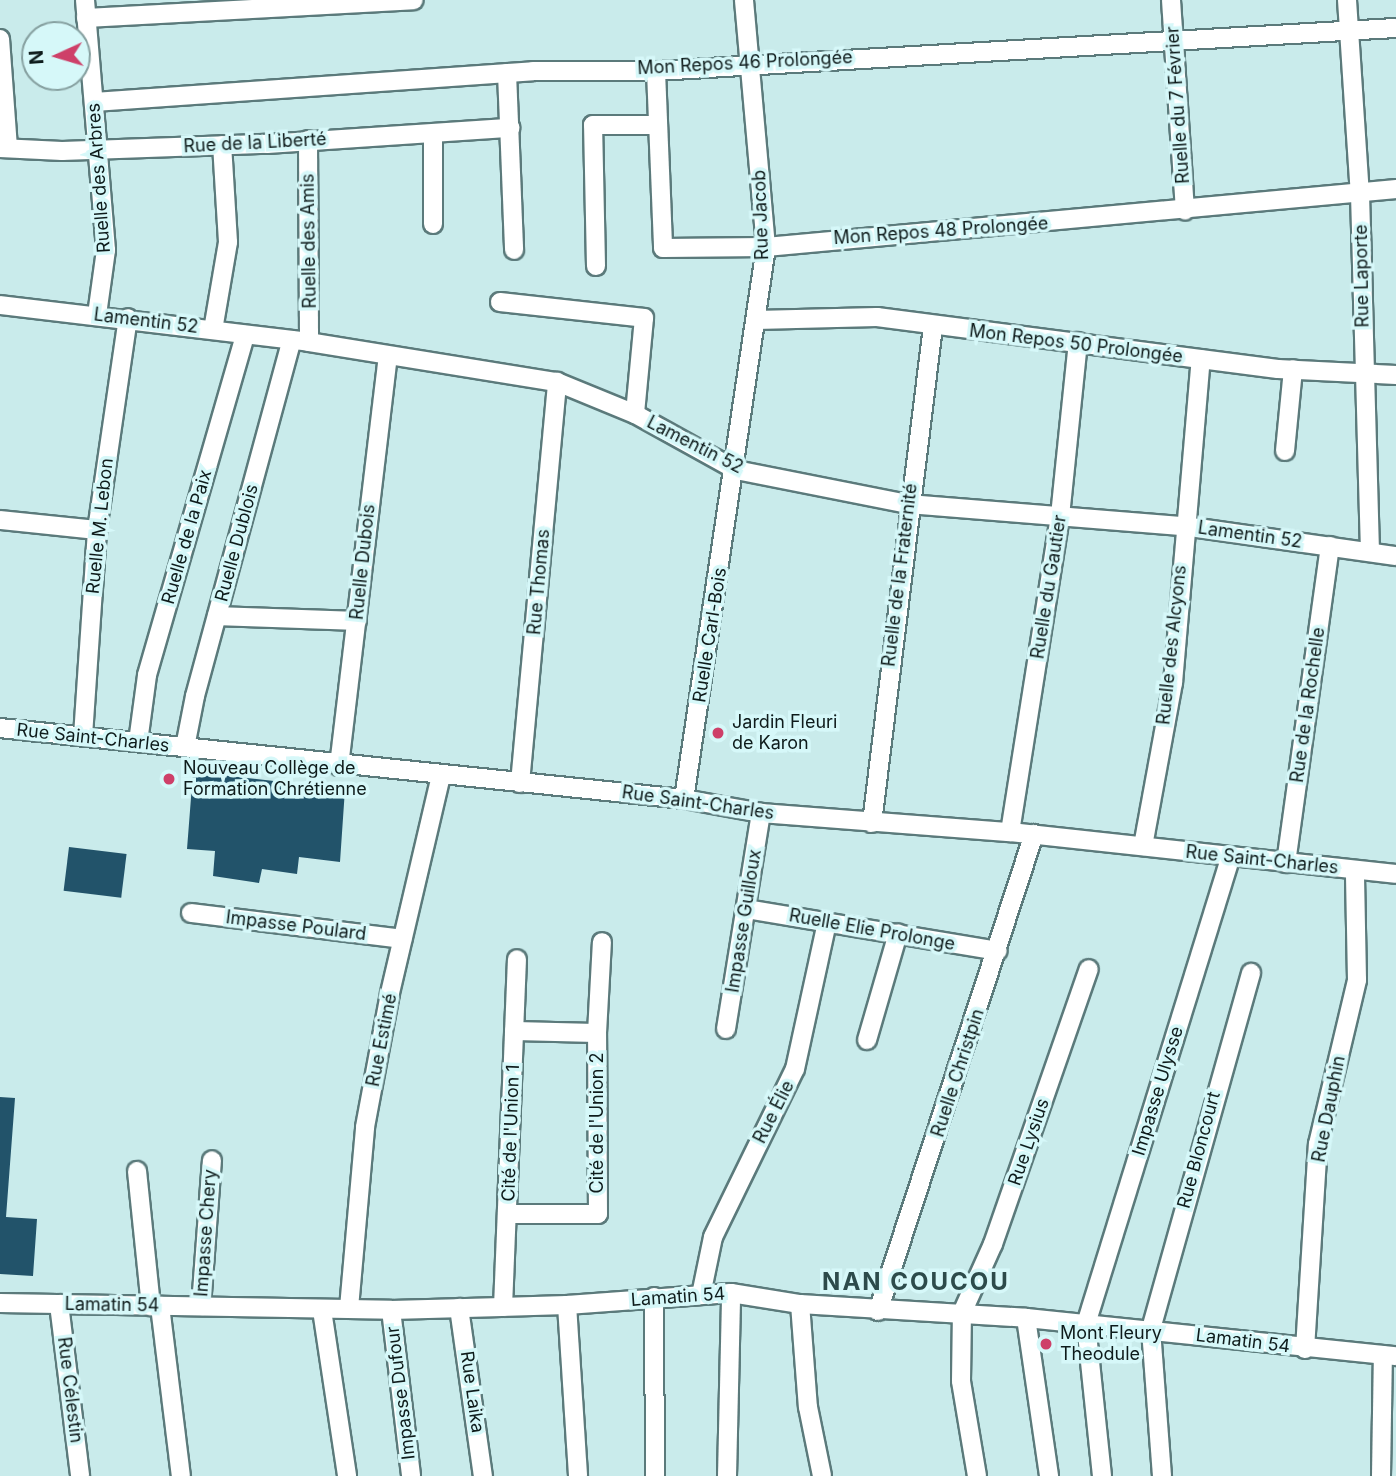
<!DOCTYPE html>
<html>
<head>
<meta charset="utf-8">
<style>
  body { margin:0 }
  #map { position:relative; width:1396px; height:1476px; overflow:hidden; background:#c9ebeb; font-family:Inter,sans-serif }
  div>[style] { position:absolute }
  [style*='--x'] { left:calc(var(--x)*1px); top:calc(var(--y)*1px); width:calc(var(--w)*1px); rotate:calc(var(--a)*1deg) }
  .building>* { inset:0; background:#22536a; transform-origin:0 0 }
  .roads { filter:drop-shadow(2px 0 #5b7a7b) drop-shadow(-2px 0 #5b7a7b) drop-shadow(0 2px #5b7a7b) drop-shadow(0 -2px #5b7a7b) }
  .minor>* { height:18px; margin:-9px; padding:0 9px; transform-origin:9px; border-radius:9px; background:#fff }
  .dots>* { width:19px; height:19px; translate:-50% -50%; box-sizing:border-box; border:4px solid #d6f8f9; border-radius:50% }
  span { translate:-50% -50%; white-space:nowrap; text-align:center; line-height:1.15; -webkit-text-stroke:7px #d6f8f9; paint-order:stroke }
  .street-label { font-size:18px; color:#0e1b1b }
  .poi-label { font-size:18px; color:#0e1b1b }
  .left { translate:0 -50%; text-align:left }
  .district-label { font-size:24px; color:#2d4b4b; font-weight:700; letter-spacing:2px }
  .north { position:absolute; left:21px; top:21px; width:70px; height:70px; box-sizing:border-box; background:#d6f8f9; border:2px solid #86a0a0; border-radius:50%; rotate:266deg; font-size:19px; font-weight:700; line-height:28px; text-align:center; color:#0e1b1b }
  .north::after { content:''; display:block; margin:auto; width:24px; height:32px; background:#ce4069; clip-path:polygon(50% 0,100% 100%,50% 72%,0 100%) }
</style>
</head>
<body>
<div id="map">
  <div class="building">
    <div style="clip-path:polygon(193px 772px,345px 789px,340px 862px,299px 857px,297px 874px,262px 869px,259px 883px,213px 876px,215px 851px,187px 849px)"></div>
    <div style="left:69px;top:847px;width:58px;height:44px;rotate:7deg"></div>
    <div style="clip-path:polygon(0 1097px,15px 1098px,6px 1217px,37px 1219px,33px 1276px,0 1274px)"></div>
  </div>
  <div class="roads">
    <div class="minor">
      <div style="--x:85;--y:0;--w:251;--a:85.2"></div>
      <div style="--x:106;--y:250;--w:66;--a:97.9"></div>
      <div style="--x:1171;--y:0;--w:211;--a:86.2"></div>
      <div style="--x:1347;--y:0;--w:194;--a:86.2"></div>
      <div style="--x:1360;--y:194;--w:358;--a:88.4"></div>
      <div style="--x:86;--y:18;--w:328;--a:-3.1"></div>
      <div style="--x:0;--y:39;--w:109;--a:85.8"></div>
      <div style="--x:656;--y:71;--w:177;--a:87.7"></div>
      <div style="--x:663;--y:248;--w:103;--a:-0.6"></div>
      <div style="--x:766;--y:247;--w:633;--a:-5.26"></div>
      <div style="--x:507;--y:73;--w:177;--a:87.7"></div>
      <div style="--x:94;--y:102;--w:440;--a:-4"></div>
      <div style="--x:533;--y:71;--w:123;--a:0"></div>
      <div style="--x:656;--y:71;--w:741;--a:-3.33"></div>
      <div style="--x:433;--y:134;--w:90;--a:90"></div>
      <div style="--x:308;--y:140;--w:202;--a:89.7"></div>
      <div style="--x:0;--y:148;--w:62;--a:2.8"></div>
      <div style="--x:62;--y:151;--w:205;--a:-2"></div>
      <div style="--x:267;--y:144;--w:244;--a:-3.8"></div>
      <div style="--x:596;--y:266;--w:141;--a:-91.2"></div>
      <div style="--x:593;--y:125;--w:65;--a:0"></div>
      <div style="--x:500;--y:302;--w:145;--a:6.3"></div>
      <div style="--x:644;--y:318;--w:96;--a:95.4"></div>
      <div style="--x:0;--y:305;--w:311;--a:6.8"></div>
      <div style="--x:309;--y:342;--w:251;--a:9.2"></div>
      <div style="--x:557;--y:382;--w:84;--a:22.3"></div>
      <div style="--x:635;--y:414;--w:115;--a:29"></div>
      <div style="--x:736;--y:470;--w:175;--a:11.2"></div>
      <div style="--x:908;--y:504;--w:277;--a:4.6"></div>
      <div style="--x:1184;--y:526;--w:214;--a:8.1"></div>
      <div style="--x:756;--y:320;--w:121;--a:-1.4"></div>
      <div style="--x:877;--y:317;--w:404;--a:7.4"></div>
      <div style="--x:1278;--y:369;--w:118;--a:2.9"></div>
      <div style="--x:213;--y:330;--w:89;--a:-80.3"></div>
      <div style="--x:228;--y:242;--w:97;--a:-93.5"></div>
      <div style="--x:1285;--y:451;--w:82;--a:-84.4"></div>
      <div style="--x:0;--y:520;--w:98;--a:5.9"></div>
      <div style="--x:217;--y:616;--w:140;--a:2"></div>
      <div style="--x:0;--y:728;--w:688;--a:5.93"></div>
      <div style="--x:684;--y:799;--w:78;--a:10.3"></div>
      <div style="--x:761;--y:813;--w:250;--a:4.4"></div>
      <div style="--x:1010;--y:832;--w:388;--a:6.2"></div>
      <div style="--x:83;--y:736;--w:206;--a:-86.1"></div>
      <div style="--x:97;--y:530;--w:214;--a:-81.7"></div>
      <div style="--x:138;--y:742;--w:68;--a:-82.3"></div>
      <div style="--x:147;--y:675;--w:354;--a:-73.9"></div>
      <div style="--x:185;--y:747;--w:52;--a:-78.9"></div>
      <div style="--x:195;--y:696;--w:369;--a:-74.8"></div>
      <div style="--x:339;--y:766;--w:412;--a:-83.2"></div>
      <div style="--x:520;--y:783;--w:403;--a:-84.7"></div>
      <div style="--x:684;--y:799;--w:558;--a:-81.55"></div>
      <div style="--x:766;--y:247;--w:248;--a:-95.1"></div>
      <div style="--x:872;--y:823;--w:500;--a:-83"></div>
      <div style="--x:1010;--y:832;--w:320;--a:-81"></div>
      <div style="--x:1060;--y:516;--w:175;--a:-84.1"></div>
      <div style="--x:1143;--y:846;--w:166;--a:-79.6"></div>
      <div style="--x:1173;--y:683;--w:325;--a:-85.1"></div>
      <div style="--x:1286;--y:863;--w:320;--a:-82.1"></div>
      <div style="--x:747;--y:909;--w:254;--a:9.5"></div>
      <div style="--x:191;--y:913;--w:213;--a:7"></div>
      <div style="--x:726;--y:1029;--w:219;--a:-80.8"></div>
      <div style="--x:514;--y:1031;--w:83;--a:1.4"></div>
      <div style="--x:867;--y:1040;--w:111;--a:-73.8"></div>
      <div style="--x:137;--y:1171;--w:136;--a:84.1"></div>
      <div style="--x:509;--y:1214;--w:89;--a:0"></div>
      <div style="--x:598;--y:1214;--w:181;--a:-90.3"></div>
      <div style="--x:597;--y:1033;--w:91;--a:-86.9"></div>
      <div style="--x:701;--y:1295;--w:59;--a:-78.3"></div>
      <div style="--x:713;--y:1237;--w:187;--a:-64"></div>
      <div style="--x:795;--y:1069;--w:150;--a:-77.7"></div>
      <div style="--x:654;--y:1297;--w:179;--a:89.7"></div>
      <div style="--x:0;--y:1303;--w:391;--a:1"></div>
      <div style="--x:391;--y:1310;--w:176;--a:-1.6"></div>
      <div style="--x:567;--y:1305;--w:164;--a:-4.2"></div>
      <div style="--x:731;--y:1293;--w:70;--a:9.1"></div>
      <div style="--x:800;--y:1304;--w:226;--a:3.5"></div>
      <div style="--x:1026;--y:1318;--w:372;--a:5.9"></div>
      <div style="--x:59;--y:1304;--w:173;--a:83"></div>
      <div style="--x:800;--y:1304;--w:103;--a:85.6"></div>
      <div style="--x:808;--y:1407;--w:70;--a:78.5"></div>
      <div style="--x:567;--y:1305;--w:171;--a:86.3"></div>
      <div style="--x:160;--y:1306;--w:171;--a:83"></div>
      <div style="--x:201;--y:1306;--w:146;--a:-85.7"></div>
      <div style="--x:503;--y:1307;--w:348;--a:-87.7"></div>
      <div style="--x:349;--y:1308;--w:182;--a:-84.9"></div>
      <div style="--x:365;--y:1127;--w:136;--a:-79.4"></div>
      <div style="--x:390;--y:993;--w:224;--a:-76.8"></div>
      <div style="--x:459;--y:1308;--w:170;--a:81.9"></div>
      <div style="--x:322;--y:1310;--w:168;--a:81.4"></div>
      <div style="--x:391;--y:1310;--w:167;--a:83.1"></div>
      <div style="--x:878;--y:1311;--w:502;--a:-71.89"></div>
      <div style="--x:1026;--y:1318;--w:160;--a:81.7"></div>
      <div style="--x:1305;--y:1349;--w:205;--a:-86.4"></div>
      <div style="--x:1318;--y:1144;--w:169;--a:-76.6"></div>
      <div style="--x:1357;--y:980;--w:109;--a:-91.1"></div>
      <div style="--x:727;--y:1476;--w:183;--a:-88.7"></div>
      <div style="--x:977;--y:1476;--w:96;--a:-99.6"></div>
      <div style="--x:961;--y:1381;--w:68;--a:-89.2"></div>
      <div style="--x:962;--y:1313;--w:76;--a:-65.8"></div>
      <div style="--x:993;--y:1244;--w:291;--a:-70.8"></div>
      <div style="--x:1102;--y:1476;--w:153;--a:-96"></div>
      <div style="--x:1086;--y:1324;--w:488;--a:-72.8"></div>
      <div style="--x:1162;--y:1476;--w:147;--a:-94.3"></div>
      <div style="--x:1151;--y:1329;--w:370;--a:-74.3"></div>
      <div style="--x:1381;--y:1476;--w:121;--a:-89.1"></div>
    </div>
  </div>
  <div class="dots">
    <div style="left:718px;top:733px;background:#ce4069"></div>
    <div style="left:169px;top:779px;background:#ce4069"></div>
    <div style="left:1046px;top:1344px;background:#ce4069"></div>
  </div>
  <div class="street-label">
    <span style="left:745px;top:63px;rotate:-3deg">Mon Repos 46 Prolongée</span>
    <span style="left:1178px;top:105px;rotate:-94deg">Ruelle du 7 Février</span>
    <span style="left:255px;top:143px;rotate:-3deg">Rue de la Liberté</span>
    <span style="left:99px;top:178px;rotate:-94deg">Ruelle des Arbres</span>
    <span style="left:761px;top:215px;rotate:-92deg">Rue Jacob</span>
    <span style="left:941px;top:231px;rotate:-4deg">Mon Repos 48 Prolongée</span>
    <span style="left:309px;top:241px;rotate:-91deg">Ruelle des Amis</span>
    <span style="left:1362px;top:276px;rotate:-91deg">Rue Laporte</span>
    <span style="left:146px;top:321px;rotate:7deg">Lamentin 52</span>
    <span style="left:1076px;top:344px;rotate:7deg">Mon Repos 50 Prolongée</span>
    <span style="left:695px;top:445px;rotate:27deg">Lamentin 52</span>
    <span style="left:100px;top:526px;rotate:-84deg">Ruelle M. Lebon</span>
    <span style="left:1250px;top:535px;rotate:8deg">Lamentin 52</span>
    <span style="left:187px;top:537px;rotate:-74deg">Ruelle de la Paix</span>
    <span style="left:237px;top:543px;rotate:-75deg">Ruelle Dublois</span>
    <span style="left:363px;top:562px;rotate:-84deg">Ruelle Dubois</span>
    <span style="left:900px;top:575px;rotate:-83deg">Ruelle de la Fraternité</span>
    <span style="left:539px;top:582px;rotate:-85deg">Rue Thomas</span>
    <span style="left:1049px;top:587px;rotate:-81deg">Ruelle du Gautier</span>
    <span style="left:710px;top:635px;rotate:-81deg">Ruelle Carl-Bois</span>
    <span style="left:1172px;top:645px;rotate:-84deg">Ruelle des Alcyons</span>
    <span style="left:1308px;top:705px;rotate:-82deg">Rue de la Rochelle</span>
    <span style="left:93px;top:738px;rotate:6deg">Rue Saint-Charles</span>
    <span style="left:698px;top:803px;rotate:8deg">Rue Saint-Charles</span>
    <span style="left:1262px;top:860px;rotate:6deg">Rue Saint-Charles</span>
    <span style="left:744px;top:921px;rotate:-81deg">Impasse Guilloux</span>
    <span style="left:296px;top:926px;rotate:7deg">Impasse Poulard</span>
    <span style="left:872px;top:930px;rotate:10deg">Ruelle Elie Prolonge</span>
    <span style="left:382px;top:1040px;rotate:-79deg">Rue Estimé</span>
    <span style="left:958px;top:1073px;rotate:-72deg">Ruelle Christpin</span>
    <span style="left:1158px;top:1091px;rotate:-73deg">Impasse Ulysse</span>
    <span style="left:1329px;top:1109px;rotate:-79deg">Rue Dauphin</span>
    <span style="left:774px;top:1112px;rotate:-63deg">Rue Élie</span>
    <span style="left:597px;top:1123px;rotate:-90deg">Cité de l'Union 2</span>
    <span style="left:511px;top:1133px;rotate:-88deg">Cité de l'Union 1</span>
    <span style="left:1029px;top:1142px;rotate:-71deg">Rue Lysius</span>
    <span style="left:1199px;top:1150px;rotate:-75deg">Rue Bloncourt</span>
    <span style="left:206px;top:1233px;rotate:-86deg">Impasse Chery</span>
    <span style="left:678px;top:1297px;rotate:-4deg">Lamatin 54</span>
    <span style="left:112px;top:1305px;rotate:1deg">Lamatin 54</span>
    <span style="left:1243px;top:1341px;rotate:7deg">Lamatin 54</span>
    <span style="left:70px;top:1390px;rotate:83deg">Rue Célestin</span>
    <span style="left:472px;top:1392px;rotate:82deg">Rue Laika</span>
    <span style="left:401px;top:1393px;rotate:-97deg">Impasse Dufour</span>
  </div>
  <div class="poi-label">
    <span class="left" style="left:732px;top:733px">Jardin Fleuri<br>de Karon</span>
    <span class="left" style="left:183px;top:779px">Nouveau Collège de<br>Formation Chrétienne</span>
    <span class="left" style="left:1060px;top:1344px">Mont Fleury<br>Theodule</span>
  </div>
  <div class="district-label">
    <span style="left:916px;top:1282px">NAN COUCOU</span>
  </div>
  <div class="north">N</div>
</div>
</body>
</html>
